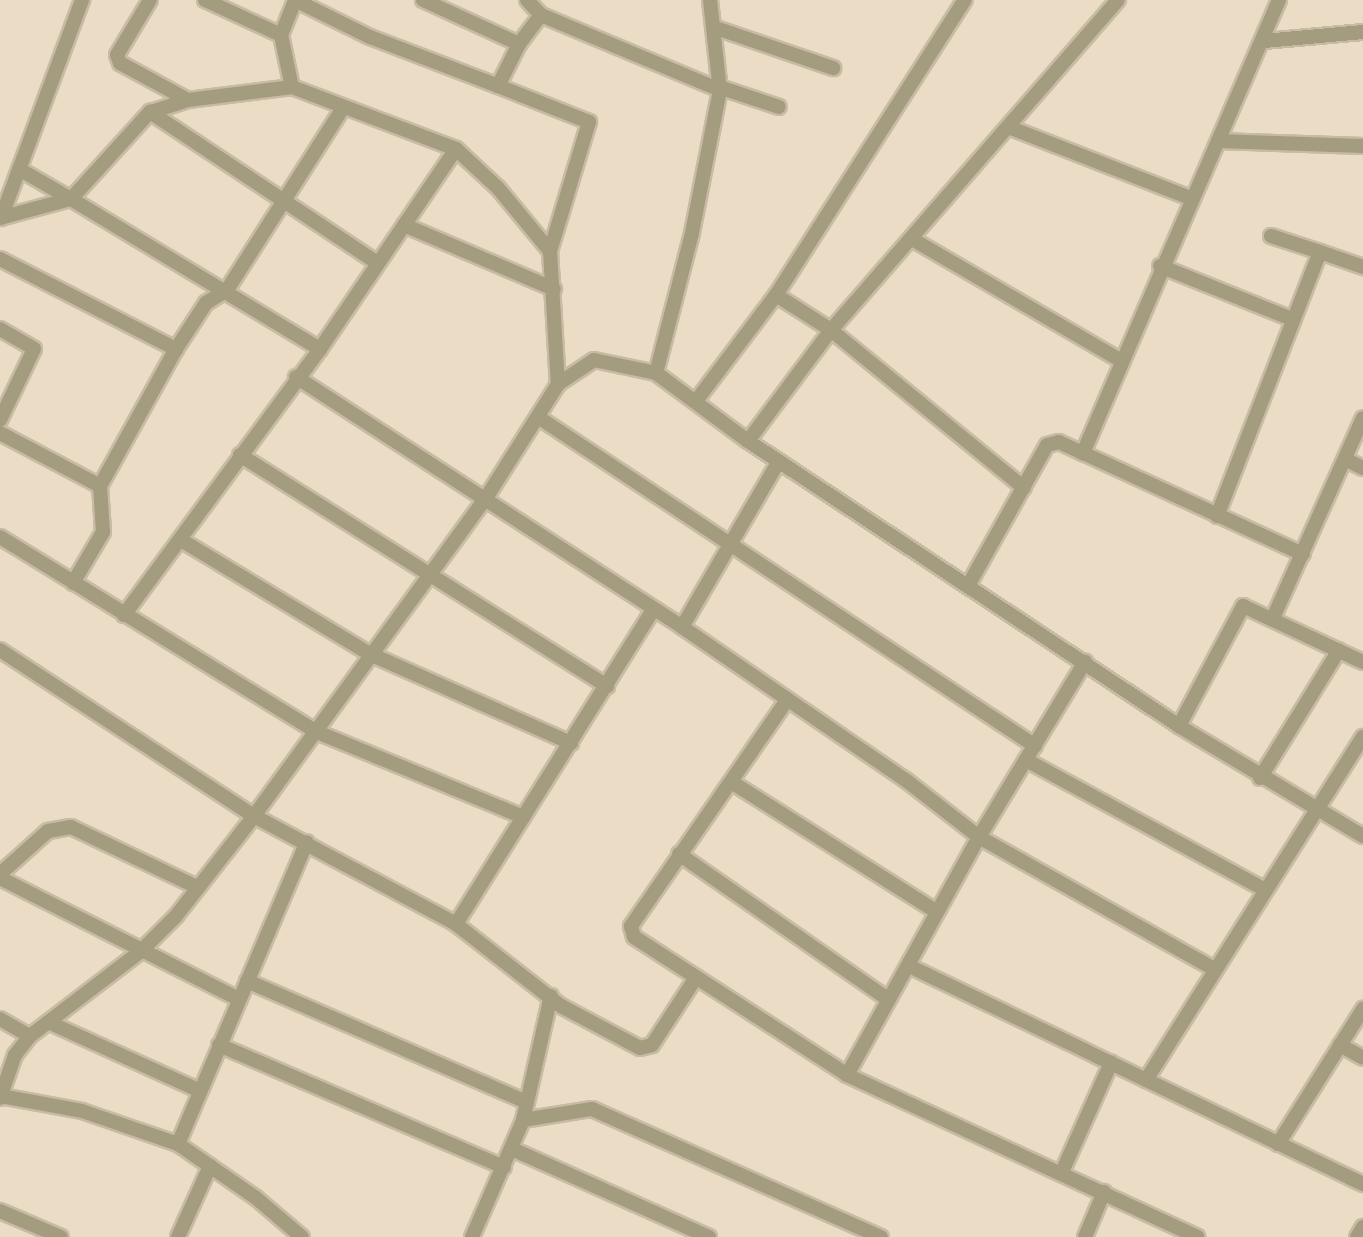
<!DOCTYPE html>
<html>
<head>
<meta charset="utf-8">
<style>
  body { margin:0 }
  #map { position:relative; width:1363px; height:1237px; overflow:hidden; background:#ebdcc5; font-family:"Libre Baskerville",serif }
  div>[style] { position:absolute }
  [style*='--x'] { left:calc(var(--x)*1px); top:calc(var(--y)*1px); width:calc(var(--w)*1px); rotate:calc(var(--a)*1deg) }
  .roads { filter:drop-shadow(2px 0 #c8bba6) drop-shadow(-2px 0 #c8bba6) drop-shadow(0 2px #c8bba6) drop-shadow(0 -2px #c8bba6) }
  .minor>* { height:14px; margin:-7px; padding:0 7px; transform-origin:7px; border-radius:7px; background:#a49c7e }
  span { translate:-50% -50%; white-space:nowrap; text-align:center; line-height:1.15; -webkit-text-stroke:7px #f9ead2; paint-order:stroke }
</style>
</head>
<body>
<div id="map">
  <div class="roads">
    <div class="minor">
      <div style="--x:150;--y:0;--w:64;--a:121"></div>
      <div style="--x:117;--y:55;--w:9;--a:69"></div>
      <div style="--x:120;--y:63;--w:77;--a:28.6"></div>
      <div style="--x:188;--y:100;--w:105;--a:-7.1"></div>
      <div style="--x:205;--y:0;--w:84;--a:24.7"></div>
      <div style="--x:281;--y:35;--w:53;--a:78.1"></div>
      <div style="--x:292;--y:87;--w:175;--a:20.7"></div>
      <div style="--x:456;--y:149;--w:57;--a:42.9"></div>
      <div style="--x:498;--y:188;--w:82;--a:50.5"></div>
      <div style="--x:550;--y:251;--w:133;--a:86.6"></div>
      <div style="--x:423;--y:0;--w:106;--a:24.6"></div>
      <div style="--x:519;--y:44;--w:47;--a:116.6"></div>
      <div style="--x:498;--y:86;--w:98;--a:21.6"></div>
      <div style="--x:589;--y:122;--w:135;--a:106.8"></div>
      <div style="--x:527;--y:0;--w:21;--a:47"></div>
      <div style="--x:541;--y:15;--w:194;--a:22.7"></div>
      <div style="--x:710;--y:0;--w:91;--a:83.7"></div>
      <div style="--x:720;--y:90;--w:146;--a:101.1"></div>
      <div style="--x:692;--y:233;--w:145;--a:104.4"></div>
      <div style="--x:656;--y:373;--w:114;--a:36.5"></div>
      <div style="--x:748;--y:441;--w:517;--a:33.47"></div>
      <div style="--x:1179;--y:726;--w:214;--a:30.9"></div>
      <div style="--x:1279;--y:0;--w:494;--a:113.4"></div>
      <div style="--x:1083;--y:453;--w:242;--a:24.7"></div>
      <div style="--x:716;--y:28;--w:124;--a:18.9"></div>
      <div style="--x:281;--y:35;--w:38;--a:-68"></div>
      <div style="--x:295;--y:0;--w:84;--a:26.3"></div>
      <div style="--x:370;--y:37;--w:137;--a:20.9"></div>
      <div style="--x:1264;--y:41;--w:99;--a:-5.2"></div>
      <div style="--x:519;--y:44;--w:36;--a:-53"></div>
      <div style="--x:719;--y:87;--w:63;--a:18.4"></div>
      <div style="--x:188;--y:100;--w:40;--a:162"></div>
      <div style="--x:150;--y:112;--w:273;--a:33.6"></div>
      <div style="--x:1011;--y:128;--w:193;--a:21.3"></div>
      <div style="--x:1218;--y:141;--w:145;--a:2"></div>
      <div style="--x:19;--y:169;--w:60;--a:30"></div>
      <div style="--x:71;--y:199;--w:118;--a:-47.8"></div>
      <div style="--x:0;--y:218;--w:73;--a:-15"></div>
      <div style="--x:71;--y:199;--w:291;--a:31.1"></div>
      <div style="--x:1;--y:218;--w:233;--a:-69.6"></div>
      <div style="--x:404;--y:225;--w:163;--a:23.1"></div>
      <div style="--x:1271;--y:236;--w:52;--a:18.1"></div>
      <div style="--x:912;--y:239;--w:243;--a:30.2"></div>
      <div style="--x:0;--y:259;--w:198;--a:27.1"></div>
      <div style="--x:1160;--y:266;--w:144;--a:21.9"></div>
      <div style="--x:776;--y:295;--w:65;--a:32.5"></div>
      <div style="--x:831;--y:330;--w:249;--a:39.3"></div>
      <div style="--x:0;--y:329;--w:39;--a:30"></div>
      <div style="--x:34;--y:349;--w:79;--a:115.6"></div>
      <div style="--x:296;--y:377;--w:460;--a:32.9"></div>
      <div style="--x:682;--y:627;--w:273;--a:34.4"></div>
      <div style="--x:907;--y:781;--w:91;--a:37.9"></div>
      <div style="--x:979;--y:837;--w:270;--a:29.3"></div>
      <div style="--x:696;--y:401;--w:133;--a:-53"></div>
      <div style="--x:776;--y:295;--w:350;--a:-57.4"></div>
      <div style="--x:538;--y:417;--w:596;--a:33.5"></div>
      <div style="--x:0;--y:433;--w:113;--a:27.9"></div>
      <div style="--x:748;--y:441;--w:139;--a:-53.2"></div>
      <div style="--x:831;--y:330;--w:437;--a:-49"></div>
      <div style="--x:240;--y:455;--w:434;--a:32.2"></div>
      <div style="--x:1345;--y:459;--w:20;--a:27"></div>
      <div style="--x:1217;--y:516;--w:283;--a:-68.7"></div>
      <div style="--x:1320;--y:252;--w:46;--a:19.2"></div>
      <div style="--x:0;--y:537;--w:372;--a:31.6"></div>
      <div style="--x:317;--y:732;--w:223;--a:22.4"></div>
      <div style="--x:181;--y:540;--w:221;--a:31.1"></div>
      <div style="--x:370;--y:654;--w:220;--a:23.9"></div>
      <div style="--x:73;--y:583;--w:59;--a:-59.5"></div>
      <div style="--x:103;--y:532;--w:46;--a:-93.7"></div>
      <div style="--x:100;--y:486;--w:157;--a:-61"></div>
      <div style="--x:176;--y:349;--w:55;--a:-56.9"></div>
      <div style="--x:206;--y:303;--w:25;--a:-32"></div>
      <div style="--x:227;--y:290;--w:216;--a:-57.5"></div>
      <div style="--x:969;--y:584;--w:159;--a:-60.7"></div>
      <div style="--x:1047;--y:445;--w:12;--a:-14"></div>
      <div style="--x:1059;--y:442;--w:26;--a:25"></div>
      <div style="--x:124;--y:615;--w:330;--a:-53.6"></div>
      <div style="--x:320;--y:349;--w:242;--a:-55.8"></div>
      <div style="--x:1273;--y:618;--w:219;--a:-65.8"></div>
      <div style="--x:682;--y:627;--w:192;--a:-59.7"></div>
      <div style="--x:0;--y:650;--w:303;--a:33.2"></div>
      <div style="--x:254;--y:816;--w:229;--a:28.1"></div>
      <div style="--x:456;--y:924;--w:133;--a:38"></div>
      <div style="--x:561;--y:1006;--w:89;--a:28"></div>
      <div style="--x:640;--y:1048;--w:12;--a:-14"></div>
      <div style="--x:652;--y:1045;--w:79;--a:-56.9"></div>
      <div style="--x:787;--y:700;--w:275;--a:124.6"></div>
      <div style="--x:631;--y:926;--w:11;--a:75"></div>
      <div style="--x:634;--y:937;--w:254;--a:32.9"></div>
      <div style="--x:847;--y:1075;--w:386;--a:24.8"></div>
      <div style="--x:1179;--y:726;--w:136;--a:-61.9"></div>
      <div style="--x:1243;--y:606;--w:132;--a:25"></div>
      <div style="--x:1026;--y:760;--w:272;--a:28.5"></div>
      <div style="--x:1260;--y:778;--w:150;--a:-58.3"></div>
      <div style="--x:733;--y:783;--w:241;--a:32.3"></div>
      <div style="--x:679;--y:854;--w:254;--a:34.8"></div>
      <div style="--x:0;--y:874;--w:64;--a:-41.9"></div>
      <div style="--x:48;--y:831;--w:23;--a:-10"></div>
      <div style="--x:71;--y:827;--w:140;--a:25.5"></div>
      <div style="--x:0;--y:878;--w:268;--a:26.9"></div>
      <div style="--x:456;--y:924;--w:369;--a:-57.9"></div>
      <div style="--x:909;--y:966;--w:504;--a:25.65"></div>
      <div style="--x:247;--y:981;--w:305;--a:23.4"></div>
      <div style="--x:0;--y:1019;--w:34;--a:30"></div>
      <div style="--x:48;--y:1022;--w:167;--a:24.4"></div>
      <div style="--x:219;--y:1045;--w:310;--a:23.2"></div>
      <div style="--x:1340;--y:1045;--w:26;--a:29"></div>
      <div style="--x:847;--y:1075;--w:272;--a:-61"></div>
      <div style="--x:979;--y:837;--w:205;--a:-58.8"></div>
      <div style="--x:1146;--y:1080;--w:406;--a:-57.7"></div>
      <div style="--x:1;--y:1096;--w:82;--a:10.5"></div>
      <div style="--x:82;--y:1111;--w:102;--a:19"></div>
      <div style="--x:178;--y:1144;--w:95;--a:34.7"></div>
      <div style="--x:256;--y:1198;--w:60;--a:40.3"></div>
      <div style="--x:0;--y:1098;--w:46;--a:-70.8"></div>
      <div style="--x:15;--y:1055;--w:24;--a:-52"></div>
      <div style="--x:30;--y:1036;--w:138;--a:-37.4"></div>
      <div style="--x:140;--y:952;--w:51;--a:-45"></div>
      <div style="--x:176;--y:916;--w:127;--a:-52"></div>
      <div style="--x:254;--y:816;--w:394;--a:-53.9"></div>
      <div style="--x:486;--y:498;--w:135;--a:-57.7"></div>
      <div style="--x:558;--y:384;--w:43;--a:-33.7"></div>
      <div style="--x:594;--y:360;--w:63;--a:11.8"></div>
      <div style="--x:523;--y:1120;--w:70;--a:-9.1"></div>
      <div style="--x:592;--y:1109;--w:316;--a:23.9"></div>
      <div style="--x:178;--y:1144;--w:328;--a:-66.9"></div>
      <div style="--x:1278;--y:1144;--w:160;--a:-57.8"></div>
      <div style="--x:512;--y:1149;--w:216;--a:24.1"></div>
      <div style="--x:1062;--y:1172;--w:120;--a:-65.8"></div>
      <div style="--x:0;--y:1211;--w:66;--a:23.1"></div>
      <div style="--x:178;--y:1237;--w:78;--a:-65.7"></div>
      <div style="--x:472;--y:1237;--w:128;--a:-66.4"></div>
      <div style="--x:523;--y:1120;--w:127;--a:-77.3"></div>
      <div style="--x:1085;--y:1237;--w:49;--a:-67.1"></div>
      <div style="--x:1357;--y:1237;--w:12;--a:-59"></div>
    </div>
  </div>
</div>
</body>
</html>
